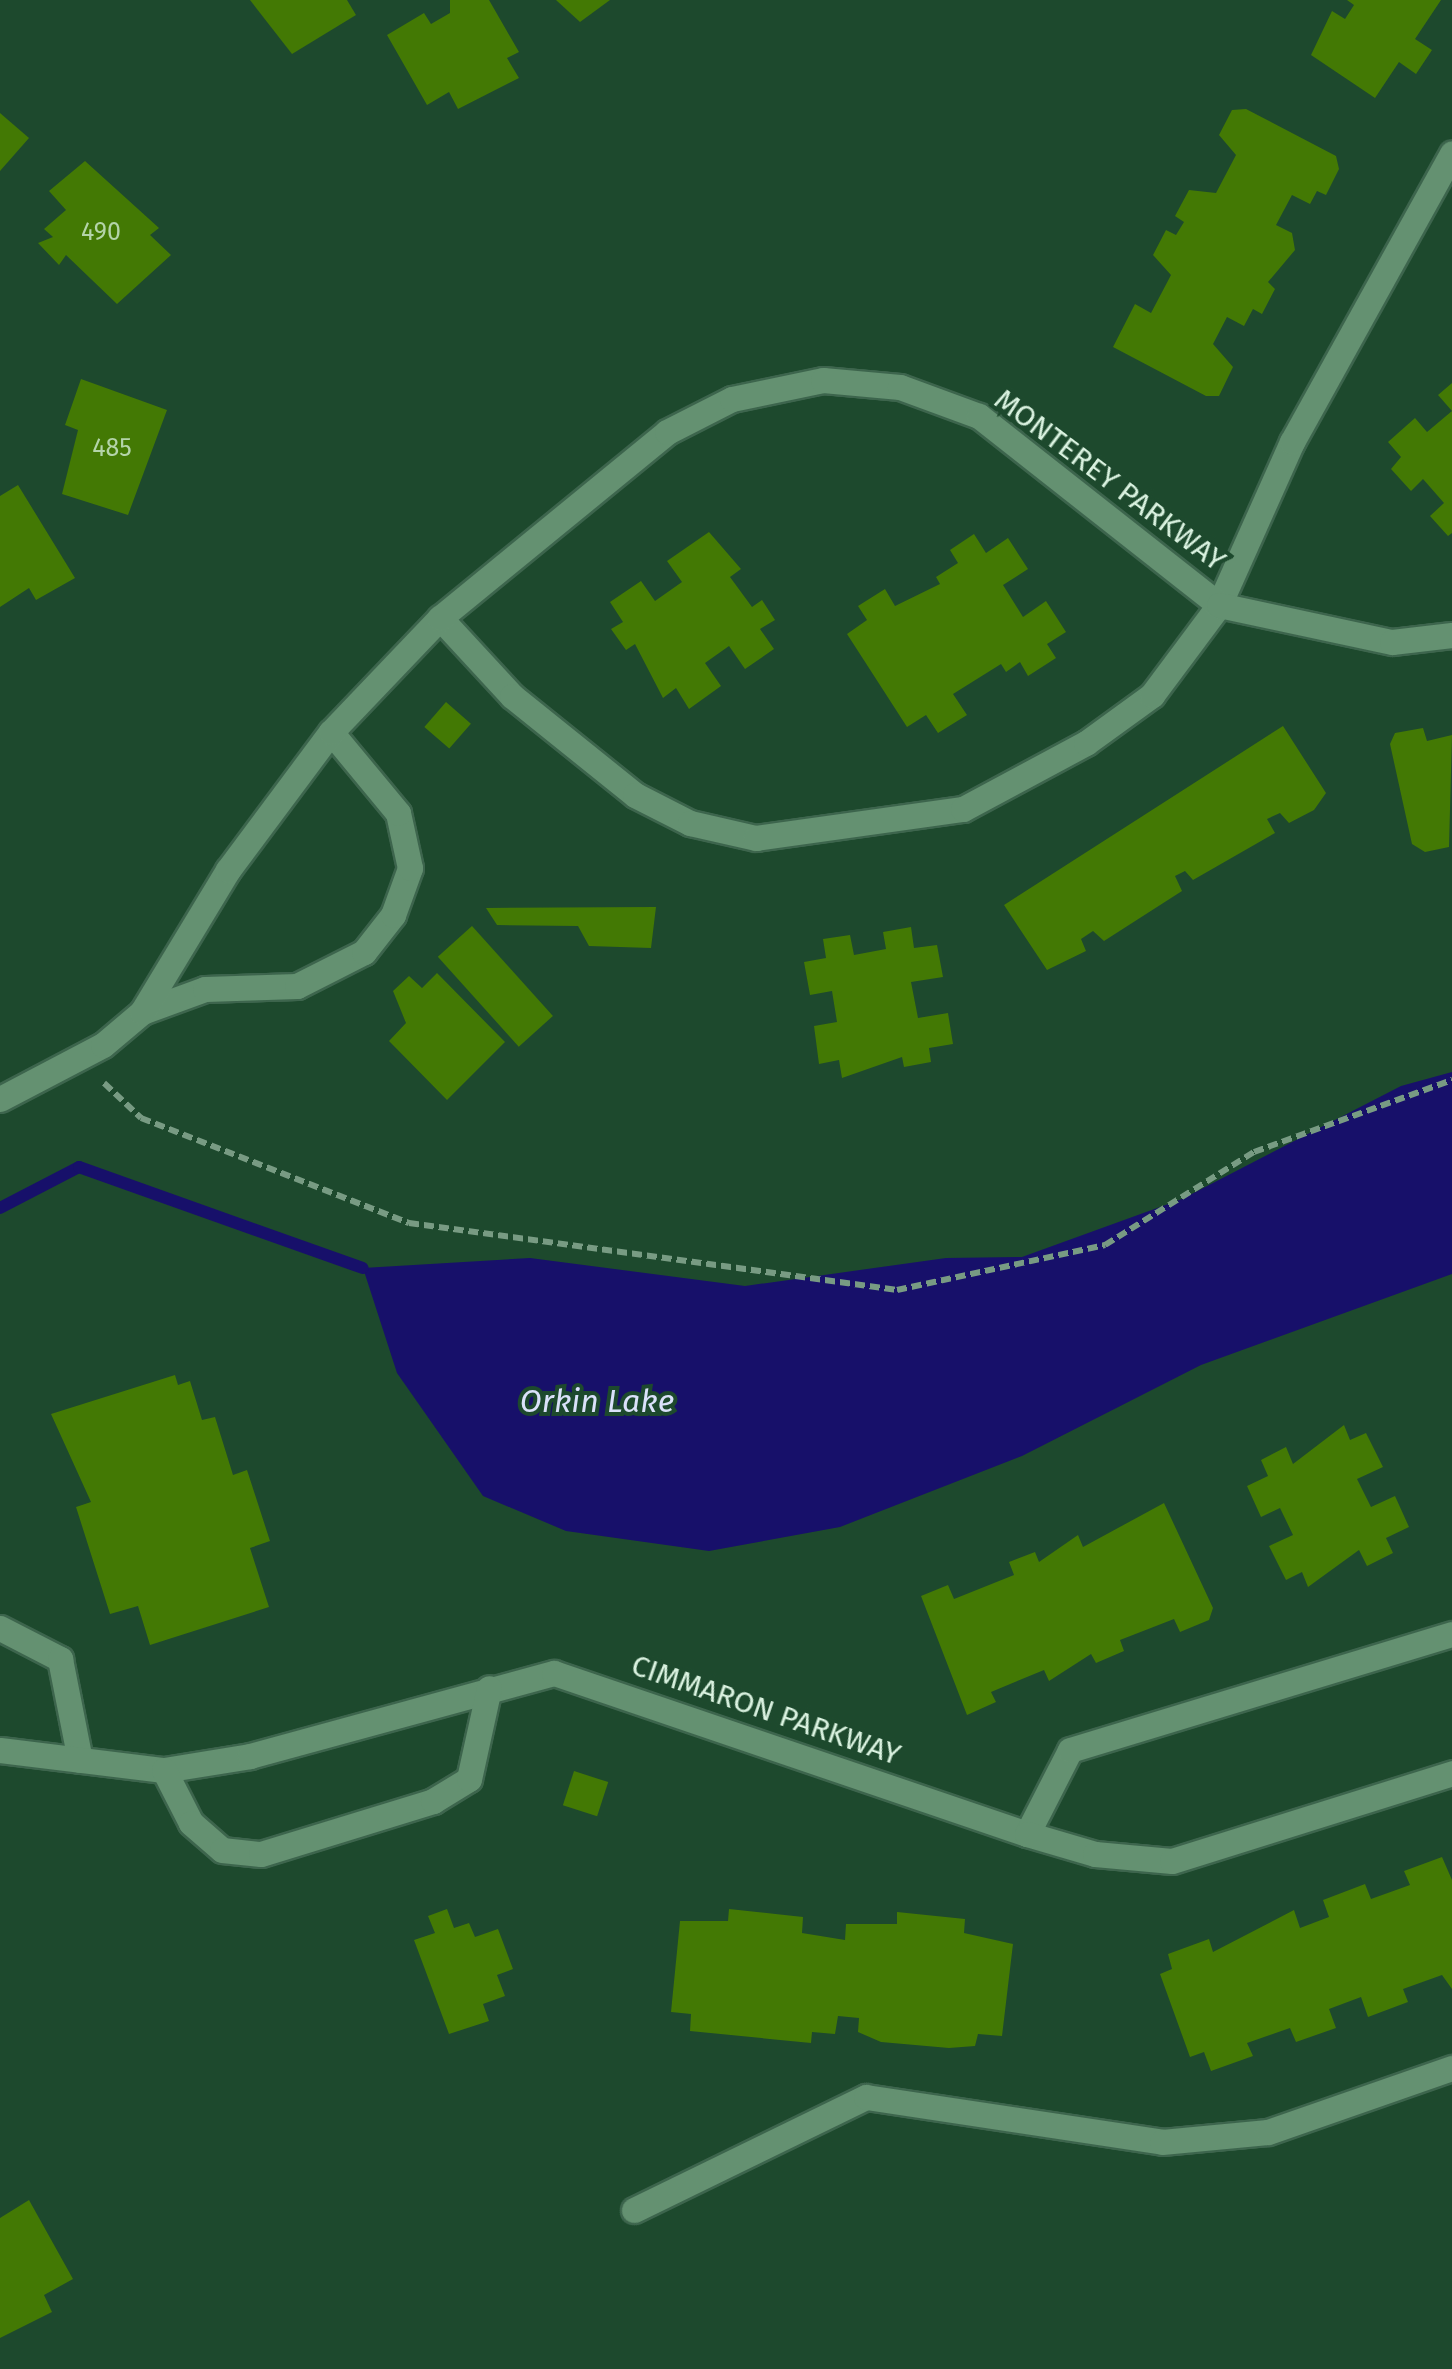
<!DOCTYPE html>
<html>
<head>
<meta charset="utf-8">
<style>
  body { margin:0 }
  #map { position:relative; width:1452px; height:2369px; overflow:hidden; background:#1d492d; font-family:"Fira Sans",sans-serif }
  div>[style] { position:absolute }
  [style*='--x'] { left:calc(var(--x)*1px); top:calc(var(--y)*1px); width:calc(var(--w)*1px); rotate:calc(var(--a)*1deg) }
  .water>* { inset:0; background:#17106a }
  .stream>* { height:12px; margin:-6px; padding:0 6px; transform-origin:6px; border-radius:6px; background:#17106a }
  .building>* { inset:0; background:#437904; transform-origin:0 0 }
  .path>* { height:6px; margin-top:-3px; transform-origin:0; background:repeating-linear-gradient(90deg,#789b83 0 10px,transparent 0 15px) }
  .roads { filter:drop-shadow(2px 0 #3d654d) drop-shadow(-2px 0 #3d654d) drop-shadow(0 2px #3d654d) drop-shadow(0 -2px #3d654d) }
  .minor>* { height:25px; margin:-12.5px; padding:0 12.5px; transform-origin:12.5px; border-radius:12.5px; background:#649171 }
  span { translate:-50% -50%; white-space:nowrap; text-align:center; line-height:1.15; -webkit-text-stroke:8px #1d492d; paint-order:stroke }
  .number-label { font-size:25px; color:#b4d4a9 }
  .number-label span { -webkit-text-stroke-width:0 }
  .street-label { font-size:30px; color:#daf2e0 }
  .water-label { font-size:32px; color:#dae1fa; font-style:italic }
</style>
</head>
<body>
<div id="map">
  <div class="water">
    <div style="clip-path:polygon(1452px 1072px,1452px 1274px,1201px 1365px,1022px 1456px,840px 1527px,709px 1551px,566px 1531px,483px 1496px,397px 1373px,363px 1268px,530px 1258px,745px 1286px,946px 1258px,1022px 1257px,1182px 1199px,1401px 1086px)"></div>
  </div>
  <div class="stream">
    <div style="--x:0;--y:1208;--w:89;--a:-27.4"></div>
    <div style="--x:79;--y:1167;--w:301;--a:19.6"></div>
  </div>
  <div class="building">
    <div style="clip-path:polygon(250px 0,347px 0,356px 15px,292px 54px)"></div>
    <div style="clip-path:polygon(450px 0,489px 0,519px 52px,507px 58px,519px 78px,458px 109px,449px 92px,427px 105px,387px 35px,424px 13px,431px 24px,450px 13px)"></div>
    <div style="clip-path:polygon(556px 0,610px 0,580px 22px)"></div>
    <div style="clip-path:polygon(1347px 0,1441px 0,1415px 39px,1432px 50px,1416px 74px,1399px 62px,1375px 98px,1311px 55px,1332px 11px,1345px 19px,1354px 5px)"></div>
    <div style="clip-path:polygon(1246px 109px,1336px 156px,1339px 169px,1326px 195px,1317px 191px,1310px 204px,1292px 195px,1276px 225px,1292px 233px,1295px 250px,1268px 282px,1275px 289px,1262px 314px,1253px 309px,1244px 326px,1227px 317px,1213px 344px,1233px 367px,1219px 396px,1206px 396px,1113px 347px,1135px 304px,1151px 313px,1171px 275px,1153px 255px,1166px 230px,1176px 235px,1184px 222px,1175px 216px,1189px 190px,1216px 193px,1236px 155px,1219px 135px,1232px 110px)"></div>
    <div style="clip-path:polygon(0 113px,29px 138px,0 171px)"></div>
    <div style="clip-path:polygon(85px 161px,159px 228px,150px 235px,171px 255px,117px 304px,66px 255px,59px 265px,38px 243px,53px 237px,44px 229px,66px 210px,49px 191px)"></div>
    <div style="clip-path:polygon(81px 379px,167px 410px,128px 515px,62px 494px,78px 430px,65px 425px)"></div>
    <div style="clip-path:polygon(1452px 383px,1452px 533px,1448px 536px,1430px 516px,1444px 503px,1423px 479px,1411px 491px,1391px 469px,1401px 457px,1388px 442px,1415px 418px,1427px 432px,1452px 411px,1438px 395px)"></div>
    <div style="clip-path:polygon(18px 485px,75px 578px,36px 600px,29px 588px,0 607px,0 496px)"></div>
    <div style="clip-path:polygon(709px 532px,741px 569px,730px 577px,752px 607px,762px 600px,775px 620px,760px 629px,774px 649px,745px 669px,729px 646px,705px 663px,721px 686px,689px 709px,676px 688px,663px 698px,635px 644px,626px 650px,611px 629px,623px 622px,610px 602px,641px 581px,655px 601px,682px 582px,667px 561px)"></div>
    <div style="clip-path:polygon(974px 534px,986px 553px,1008px 538px,1028px 569px,1003px 585px,1023px 617px,1046px 601px,1066px 632px,1047px 644px,1056px 658px,1028px 676px,1020px 662px,1006px 672px,1001px 664px,953px 694px,967px 715px,938px 733px,926px 715px,907px 727px,847px 634px,867px 620px,858px 606px,885px 589px,895px 606px,940px 584px,936px 577px,958px 563px,950px 550px)"></div>
    <div style="left:446px;top:702px;width:33px;height:33px;rotate:41deg"></div>
    <div style="clip-path:polygon(1283px 726px,1326px 793px,1314px 810px,1289px 823px,1280px 813px,1267px 819px,1275px 833px,1193px 880px,1185px 871px,1175px 876px,1182px 891px,1104px 941px,1093px 931px,1081px 939px,1086px 951px,1047px 970px,1004px 905px)"></div>
    <div style="clip-path:polygon(1423px 728px,1427px 741px,1452px 735px,1449px 847px,1425px 852px,1412px 844px,1390px 744px,1395px 733px)"></div>
    <div style="clip-path:polygon(656px 907px,651px 948px,589px 946px,578px 926px,497px 925px,486px 908px)"></div>
    <div style="left:472px;top:926px;width:121px;height:46px;rotate:48deg"></div>
    <div style="clip-path:polygon(911px 927px,914px 948px,937px 945px,943px 977px,911px 982px,918px 1018px,948px 1013px,953px 1044px,929px 1048px,931px 1062px,904px 1067px,902px 1057px,842px 1078px,839px 1060px,819px 1064px,814px 1026px,837px 1022px,832px 991px,810px 995px,804px 962px,826px 958px,823px 939px,850px 935px,854px 955px,886px 949px,883px 932px)"></div>
    <div style="clip-path:polygon(437px 973px,505px 1042px,447px 1100px,389px 1041px,406px 1023px,393px 991px,409px 976px,422px 988px)"></div>
    <div style="clip-path:polygon(175px 1375px,178px 1385px,190px 1381px,202px 1420px,215px 1417px,233px 1475px,247px 1470px,270px 1541px,250px 1548px,269px 1607px,150px 1645px,138px 1606px,110px 1614px,76px 1507px,91px 1502px,51px 1414px)"></div>
    <div style="clip-path:polygon(1344px 1425px,1350px 1440px,1366px 1433px,1383px 1467px,1357px 1479px,1371px 1507px,1395px 1496px,1409px 1527px,1386px 1538px,1393px 1553px,1367px 1566px,1359px 1550px,1308px 1587px,1302px 1572px,1286px 1580px,1269px 1546px,1293px 1535px,1280px 1508px,1261px 1517px,1247px 1486px,1268px 1476px,1261px 1460px,1286px 1447px,1293px 1464px)"></div>
    <div style="clip-path:polygon(1164px 1503px,1213px 1608px,1209px 1620px,1180px 1632px,1174px 1619px,1120px 1640px,1124px 1651px,1096px 1663px,1091px 1654px,1049px 1681px,1044px 1670px,991px 1692px,996px 1702px,967px 1715px,921px 1596px,948px 1585px,954px 1599px,1014px 1575px,1009px 1562px,1035px 1552px,1039px 1562px,1078px 1535px,1083px 1547px)"></div>
    <div style="left:574px;top:1771px;width:36px;height:36px;rotate:18deg"></div>
    <div style="clip-path:polygon(1442px 1857px,1452px 1880px,1452px 1989px,1442px 1975px,1403px 1989px,1408px 2002px,1368px 2017px,1361px 1997px,1329px 2009px,1336px 2028px,1296px 2042px,1290px 2028px,1247px 2043px,1253px 2056px,1211px 2071px,1204px 2052px,1190px 2057px,1160px 1974px,1172px 1969px,1168px 1954px,1209px 1939px,1213px 1952px,1294px 1910px,1300px 1928px,1329px 1917px,1323px 1900px,1365px 1884px,1371px 1899px,1410px 1885px,1404px 1871px)"></div>
    <div style="clip-path:polygon(447px 1909px,454px 1928px,469px 1923px,475px 1937px,498px 1929px,513px 1969px,497px 1975px,505px 1996px,483px 2004px,489px 2021px,449px 2034px,414px 1940px,435px 1933px,428px 1916px)"></div>
    <div style="clip-path:polygon(729px 1909px,803px 1917px,802px 1933px,845px 1940px,846px 1924px,897px 1924px,897px 1912px,965px 1919px,964px 1933px,1013px 1944px,1002px 2036px,978px 2034px,975px 2046px,949px 2048px,881px 2042px,858px 2032px,859px 2018px,838px 2016px,835px 2034px,812px 2032px,811px 2043px,690px 2031px,691px 2014px,671px 2012px,680px 1921px,728px 1921px)"></div>
    <div style="clip-path:polygon(29px 2200px,73px 2279px,44px 2295px,52px 2312px,0 2338px,0 2218px)"></div>
  </div>
  <div class="path">
    <div style="--x:104;--y:1083;--w:51;--a:43.4"></div>
    <div style="--x:141;--y:1118;--w:288;--a:21.4"></div>
    <div style="--x:409;--y:1223;--w:493;--a:7.8"></div>
    <div style="--x:897;--y:1290;--w:213;--a:-12.2"></div>
    <div style="--x:1105;--y:1245;--w:176;--a:-32"></div>
    <div style="--x:1254;--y:1152;--w:211;--a:-20"></div>
  </div>
  <div class="roads">
    <div class="minor">
      <div style="--x:440;--y:618;--w:106;--a:47.3"></div>
      <div style="--x:512;--y:696;--w:158;--a:38.8"></div>
      <div style="--x:635;--y:795;--w:62;--a:27"></div>
      <div style="--x:690;--y:823;--w:68;--a:12.8"></div>
      <div style="--x:756;--y:838;--w:209;--a:-8"></div>
      <div style="--x:963;--y:809;--w:140;--a:-28.2"></div>
      <div style="--x:1086;--y:743;--w:82;--a:-36"></div>
      <div style="--x:1152;--y:695;--w:112;--a:-53.3"></div>
      <div style="--x:1219;--y:605;--w:179;--a:-65.9"></div>
      <div style="--x:1292;--y:442;--w:330;--a:-61"></div>
      <div style="--x:142;--y:1012;--w:67;--a:-20.1"></div>
      <div style="--x:205;--y:989;--w:92;--a:-1.9"></div>
      <div style="--x:297;--y:986;--w:75;--a:-26.9"></div>
      <div style="--x:364;--y:952;--w:47;--a:-51.9"></div>
      <div style="--x:393;--y:915;--w:50;--a:-70.1"></div>
      <div style="--x:410;--y:868;--w:56;--a:-102.3"></div>
      <div style="--x:398;--y:813;--w:105;--a:-129.6"></div>
      <div style="--x:0;--y:1099;--w:116;--a:-27.7"></div>
      <div style="--x:103;--y:1045;--w:51;--a:-40.2"></div>
      <div style="--x:142;--y:1012;--w:166;--a:-58.8"></div>
      <div style="--x:228;--y:870;--w:172;--a:-53.3"></div>
      <div style="--x:331;--y:732;--w:158;--a:-46.3"></div>
      <div style="--x:440;--y:618;--w:293;--a:-39.3"></div>
      <div style="--x:667;--y:432;--w:73;--a:-26.9"></div>
      <div style="--x:732;--y:399;--w:93;--a:-11.8"></div>
      <div style="--x:823;--y:380;--w:77;--a:5.2"></div>
      <div style="--x:900;--y:387;--w:84;--a:20.2"></div>
      <div style="--x:979;--y:416;--w:305;--a:38.2"></div>
      <div style="--x:1219;--y:605;--w:177;--a:12.1"></div>
      <div style="--x:1392;--y:642;--w:60;--a:-6.7"></div>
      <div style="--x:0;--y:1628;--w:68;--a:27.3"></div>
      <div style="--x:60;--y:1659;--w:103;--a:78.8"></div>
      <div style="--x:0;--y:1750;--w:165;--a:7"></div>
      <div style="--x:164;--y:1770;--w:87;--a:-9.2"></div>
      <div style="--x:250;--y:1756;--w:315;--a:-15.3"></div>
      <div style="--x:554;--y:1673;--w:500;--a:18.8"></div>
      <div style="--x:1027;--y:1834;--w:94;--a:-62.9"></div>
      <div style="--x:1070;--y:1750;--w:399;--a:-16.9"></div>
      <div style="--x:164;--y:1770;--w:59;--a:63"></div>
      <div style="--x:191;--y:1823;--w:41;--a:41.1"></div>
      <div style="--x:222;--y:1850;--w:39;--a:6"></div>
      <div style="--x:261;--y:1854;--w:180;--a:-17.1"></div>
      <div style="--x:433;--y:1801;--w:42;--a:-31.4"></div>
      <div style="--x:469;--y:1779;--w:93;--a:-77.6"></div>
      <div style="--x:1027;--y:1834;--w:71;--a:16.4"></div>
      <div style="--x:1095;--y:1854;--w:77;--a:5.2"></div>
      <div style="--x:1172;--y:1861;--w:294;--a:-17.4"></div>
      <div style="--x:634;--y:2210;--w:258;--a:-26"></div>
      <div style="--x:866;--y:2097;--w:299;--a:8.6"></div>
      <div style="--x:1162;--y:2142;--w:106;--a:-5.4"></div>
      <div style="--x:1268;--y:2132;--w:195;--a:-19.2"></div>
    </div>
  </div>
  <div class="number-label">
    <span style="left:101px;top:232px">490</span>
    <span style="left:112px;top:448px">485</span>
  </div>
  <div class="street-label">
    <span style="left:1110px;top:480px;rotate:37deg">MONTEREY PARKWAY</span>
    <span style="left:766px;top:1710px;rotate:19deg">CIMMARON PARKWAY</span>
  </div>
  <div class="water-label">
    <span style="left:597px;top:1401px">Orkin Lake</span>
  </div>
</div>
</body>
</html>
